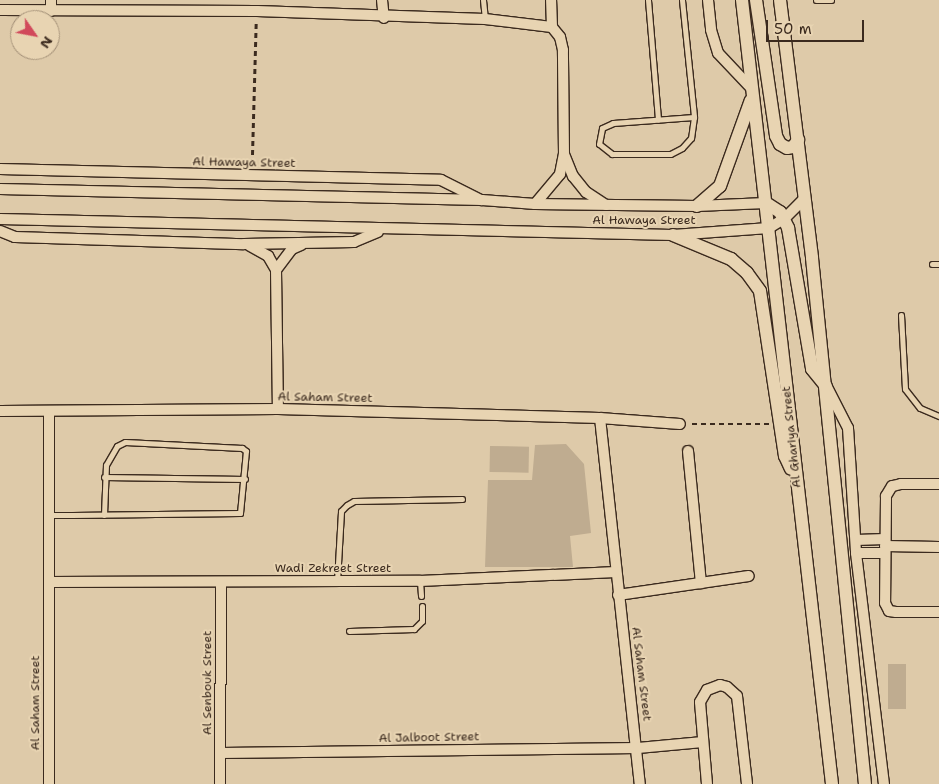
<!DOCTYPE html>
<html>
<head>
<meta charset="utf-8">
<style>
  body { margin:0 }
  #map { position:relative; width:939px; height:784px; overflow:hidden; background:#decaa9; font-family:"Shantell Sans",sans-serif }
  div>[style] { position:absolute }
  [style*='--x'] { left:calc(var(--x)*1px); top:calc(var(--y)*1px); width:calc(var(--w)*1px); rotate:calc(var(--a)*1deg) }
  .green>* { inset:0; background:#bfac90; transform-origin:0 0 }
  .path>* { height:2.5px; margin-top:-1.25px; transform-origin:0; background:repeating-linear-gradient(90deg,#3b2a1e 0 5px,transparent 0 9px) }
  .roads { filter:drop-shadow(1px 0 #3b2a1e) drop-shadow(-1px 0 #3b2a1e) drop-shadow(0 1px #3b2a1e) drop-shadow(0 -1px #3b2a1e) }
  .service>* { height:5px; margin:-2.5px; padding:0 2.5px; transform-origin:2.5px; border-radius:2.5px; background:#e8d4b2 }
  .minor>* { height:10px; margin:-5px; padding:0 5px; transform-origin:5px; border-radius:5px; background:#e8d4b2 }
  .tertiary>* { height:12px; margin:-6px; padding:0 6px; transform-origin:6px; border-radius:6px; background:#e8d4b2 }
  span { translate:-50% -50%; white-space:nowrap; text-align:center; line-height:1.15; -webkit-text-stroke:4px #e8d4b2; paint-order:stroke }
  .street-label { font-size:12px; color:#3b2a1e }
  .north { position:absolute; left:10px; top:10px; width:50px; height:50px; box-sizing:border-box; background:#e8d4b2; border:1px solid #a39077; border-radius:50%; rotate:123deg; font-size:14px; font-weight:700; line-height:20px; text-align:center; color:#3b2a1e }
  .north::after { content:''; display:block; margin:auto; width:18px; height:22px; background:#d1495b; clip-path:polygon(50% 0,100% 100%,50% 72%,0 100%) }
  .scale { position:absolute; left:766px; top:20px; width:98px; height:22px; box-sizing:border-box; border:2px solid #3b2a1e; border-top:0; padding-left:6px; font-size:15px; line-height:18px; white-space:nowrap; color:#3b2a1e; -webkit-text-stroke:4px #e8d4b2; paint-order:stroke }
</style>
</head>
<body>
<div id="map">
  <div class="green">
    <div style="clip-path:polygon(566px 444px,584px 464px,591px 533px,570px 536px,573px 567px,485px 567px,488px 480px,532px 480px,535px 445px)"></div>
    <div style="left:490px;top:446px;width:39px;height:26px;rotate:1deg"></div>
    <div style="left:888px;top:664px;width:18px;height:45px"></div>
  </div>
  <div class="path">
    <div style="--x:252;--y:164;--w:142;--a:-88.4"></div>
    <div style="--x:692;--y:424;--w:77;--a:0"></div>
  </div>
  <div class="roads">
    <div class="service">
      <div style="--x:483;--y:0;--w:19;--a:84"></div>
      <div style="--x:648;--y:0;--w:120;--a:85.2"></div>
      <div style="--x:682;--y:0;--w:118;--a:84.1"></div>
      <div style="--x:816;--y:0;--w:15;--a:0"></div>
      <div style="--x:694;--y:117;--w:21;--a:98"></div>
      <div style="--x:691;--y:138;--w:13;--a:132"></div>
      <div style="--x:682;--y:148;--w:13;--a:153"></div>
      <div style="--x:670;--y:154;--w:58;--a:180"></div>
      <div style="--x:612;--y:154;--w:16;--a:-142"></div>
      <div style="--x:599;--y:144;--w:16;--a:-79"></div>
      <div style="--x:602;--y:128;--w:12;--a:-24"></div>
      <div style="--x:613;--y:123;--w:81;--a:-4.2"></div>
      <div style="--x:932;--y:264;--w:7;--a:0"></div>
      <div style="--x:901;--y:315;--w:74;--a:86.9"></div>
      <div style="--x:905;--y:389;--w:24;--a:52"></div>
      <div style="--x:920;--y:408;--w:21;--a:23"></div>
      <div style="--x:104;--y:477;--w:141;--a:0.8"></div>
      <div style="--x:49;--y:515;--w:23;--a:0"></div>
      <div style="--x:72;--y:515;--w:168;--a:-0.7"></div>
      <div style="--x:240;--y:513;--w:62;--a:-84.5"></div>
      <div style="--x:246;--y:451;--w:5;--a:-143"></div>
      <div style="--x:242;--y:448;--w:117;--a:-177.1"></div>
      <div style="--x:125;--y:442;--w:9;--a:153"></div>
      <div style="--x:117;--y:446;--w:22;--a:120"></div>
      <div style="--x:106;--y:465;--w:50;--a:92.3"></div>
      <div style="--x:337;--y:581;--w:70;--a:-86.7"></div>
      <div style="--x:341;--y:511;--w:8;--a:-45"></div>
      <div style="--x:347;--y:505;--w:8;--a:-30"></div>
      <div style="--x:354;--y:501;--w:108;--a:-1.1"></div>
      <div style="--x:420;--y:581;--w:15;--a:86"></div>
      <div style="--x:349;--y:631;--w:65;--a:-1.8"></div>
      <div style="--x:414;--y:629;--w:11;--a:-45"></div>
      <div style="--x:422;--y:621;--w:15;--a:-90"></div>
    </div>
    <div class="minor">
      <div style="--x:382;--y:0;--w:18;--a:84"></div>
      <div style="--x:708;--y:0;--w:30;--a:84"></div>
      <div style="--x:711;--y:30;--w:24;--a:73"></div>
      <div style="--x:718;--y:53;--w:50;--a:46.6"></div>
      <div style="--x:0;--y:10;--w:257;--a:0.2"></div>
      <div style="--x:257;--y:11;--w:228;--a:2"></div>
      <div style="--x:485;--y:19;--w:67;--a:6.8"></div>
      <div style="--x:51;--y:11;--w:11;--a:-90"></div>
      <div style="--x:564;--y:154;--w:24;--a:68"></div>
      <div style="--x:573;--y:176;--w:21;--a:51"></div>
      <div style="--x:586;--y:192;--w:24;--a:33"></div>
      <div style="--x:0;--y:169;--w:441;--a:1.4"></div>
      <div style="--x:441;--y:180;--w:45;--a:26.6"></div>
      <div style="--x:0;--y:189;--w:482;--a:1.3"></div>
      <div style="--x:482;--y:200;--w:53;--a:4.3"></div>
      <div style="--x:535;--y:204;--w:162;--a:0.7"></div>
      <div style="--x:697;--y:206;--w:69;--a:-2.5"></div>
      <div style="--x:535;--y:204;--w:39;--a:-50"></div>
      <div style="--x:560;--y:174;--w:20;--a:-79"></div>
      <div style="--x:564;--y:154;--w:104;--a:-90.6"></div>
      <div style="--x:563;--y:50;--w:13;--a:-103"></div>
      <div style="--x:560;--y:37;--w:13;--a:-129"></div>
      <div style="--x:552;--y:27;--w:27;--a:-92"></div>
      <div style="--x:0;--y:219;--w:673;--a:1.36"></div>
      <div style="--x:673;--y:235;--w:96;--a:-4.2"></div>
      <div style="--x:769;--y:228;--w:19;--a:-32"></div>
      <div style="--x:785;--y:218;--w:27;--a:-45"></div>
      <div style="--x:0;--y:231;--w:16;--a:22"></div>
      <div style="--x:15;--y:237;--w:229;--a:1.8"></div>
      <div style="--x:244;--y:244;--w:110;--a:-1"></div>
      <div style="--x:354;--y:242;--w:26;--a:-23"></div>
      <div style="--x:250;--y:246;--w:21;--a:29"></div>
      <div style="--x:268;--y:256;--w:16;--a:60"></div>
      <div style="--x:276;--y:270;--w:139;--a:89.2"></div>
      <div style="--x:276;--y:270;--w:26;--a:-53"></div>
      <div style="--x:292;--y:249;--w:10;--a:-24"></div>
      <div style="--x:827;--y:387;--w:46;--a:62.9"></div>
      <div style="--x:848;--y:428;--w:125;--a:86.3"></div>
      <div style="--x:856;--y:553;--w:233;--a:83.1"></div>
      <div style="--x:0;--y:411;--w:278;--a:-0.4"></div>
      <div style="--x:278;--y:409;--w:322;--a:1.6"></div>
      <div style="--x:600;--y:418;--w:80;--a:4.3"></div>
      <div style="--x:600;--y:418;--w:368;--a:83.8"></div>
      <div style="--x:688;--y:451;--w:133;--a:84.4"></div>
      <div style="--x:939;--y:484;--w:38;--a:180"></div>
      <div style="--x:901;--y:484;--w:9;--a:167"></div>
      <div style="--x:892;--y:486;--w:12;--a:121"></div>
      <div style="--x:886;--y:496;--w:107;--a:90.5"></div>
      <div style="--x:885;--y:603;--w:9;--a:63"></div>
      <div style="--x:889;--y:611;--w:7;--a:8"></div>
      <div style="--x:896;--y:612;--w:43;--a:0"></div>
      <div style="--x:856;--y:540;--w:29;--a:-2"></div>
      <div style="--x:885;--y:546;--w:54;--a:1.1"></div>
      <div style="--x:856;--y:553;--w:29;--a:0"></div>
      <div style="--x:49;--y:582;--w:371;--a:-0.2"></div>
      <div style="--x:420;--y:581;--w:196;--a:-2.6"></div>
      <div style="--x:618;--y:595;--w:132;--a:-8.3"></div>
      <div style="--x:221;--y:753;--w:417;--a:-0.7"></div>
      <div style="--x:638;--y:748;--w:65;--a:-5.3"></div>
      <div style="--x:49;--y:784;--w:372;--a:-90"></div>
      <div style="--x:220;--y:784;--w:202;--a:-89.7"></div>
      <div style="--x:707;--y:784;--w:82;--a:-94.9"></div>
      <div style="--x:700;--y:702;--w:14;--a:-60"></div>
      <div style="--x:707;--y:690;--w:14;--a:-21"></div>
      <div style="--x:720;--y:685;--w:7;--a:16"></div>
      <div style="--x:727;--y:687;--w:13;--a:42"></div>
      <div style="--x:737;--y:696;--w:89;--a:83.5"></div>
    </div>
    <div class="tertiary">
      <div style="--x:742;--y:0;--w:789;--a:83.45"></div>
      <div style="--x:756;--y:0;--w:137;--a:81.6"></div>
      <div style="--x:776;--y:136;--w:9;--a:63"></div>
      <div style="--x:780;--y:144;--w:8;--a:30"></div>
      <div style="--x:787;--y:148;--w:6;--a:-9"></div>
      <div style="--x:793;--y:147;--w:9;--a:-54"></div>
      <div style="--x:780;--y:0;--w:260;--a:82.9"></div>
      <div style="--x:812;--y:258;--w:529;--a:84.25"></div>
      <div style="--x:766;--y:203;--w:17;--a:33"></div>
      <div style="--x:780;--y:212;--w:18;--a:63"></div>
      <div style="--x:788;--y:228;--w:143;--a:80.3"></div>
      <div style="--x:812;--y:369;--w:22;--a:51"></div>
      <div style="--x:697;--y:206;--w:30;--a:-41"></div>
      <div style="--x:720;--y:186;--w:91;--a:-70.2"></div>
      <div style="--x:673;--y:235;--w:63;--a:22.5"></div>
      <div style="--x:731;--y:259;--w:21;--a:41"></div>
      <div style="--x:747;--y:273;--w:22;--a:54"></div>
      <div style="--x:760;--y:291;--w:167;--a:81.4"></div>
      <div style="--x:785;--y:456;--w:14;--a:65"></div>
    </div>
  </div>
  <div class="street-label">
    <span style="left:244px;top:163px;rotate:1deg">Al Hawaya Street</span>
    <span style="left:644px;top:221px">Al Hawaya Street</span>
    <span style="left:325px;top:398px;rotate:1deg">Al Saham Street</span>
    <span style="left:792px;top:437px;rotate:-96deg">Al Ghariya Street</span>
    <span style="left:333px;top:569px">Wadi Zekreet Street</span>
    <span style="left:641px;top:674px;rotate:83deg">Al Saham Street</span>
    <span style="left:208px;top:683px;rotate:-90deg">Al Senbouk Street</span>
    <span style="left:36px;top:703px;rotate:-90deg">Al Saham Street</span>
    <span style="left:429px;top:738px;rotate:-1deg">Al Jalboot Street</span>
  </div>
  <div class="north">N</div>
  <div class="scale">50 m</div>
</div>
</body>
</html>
